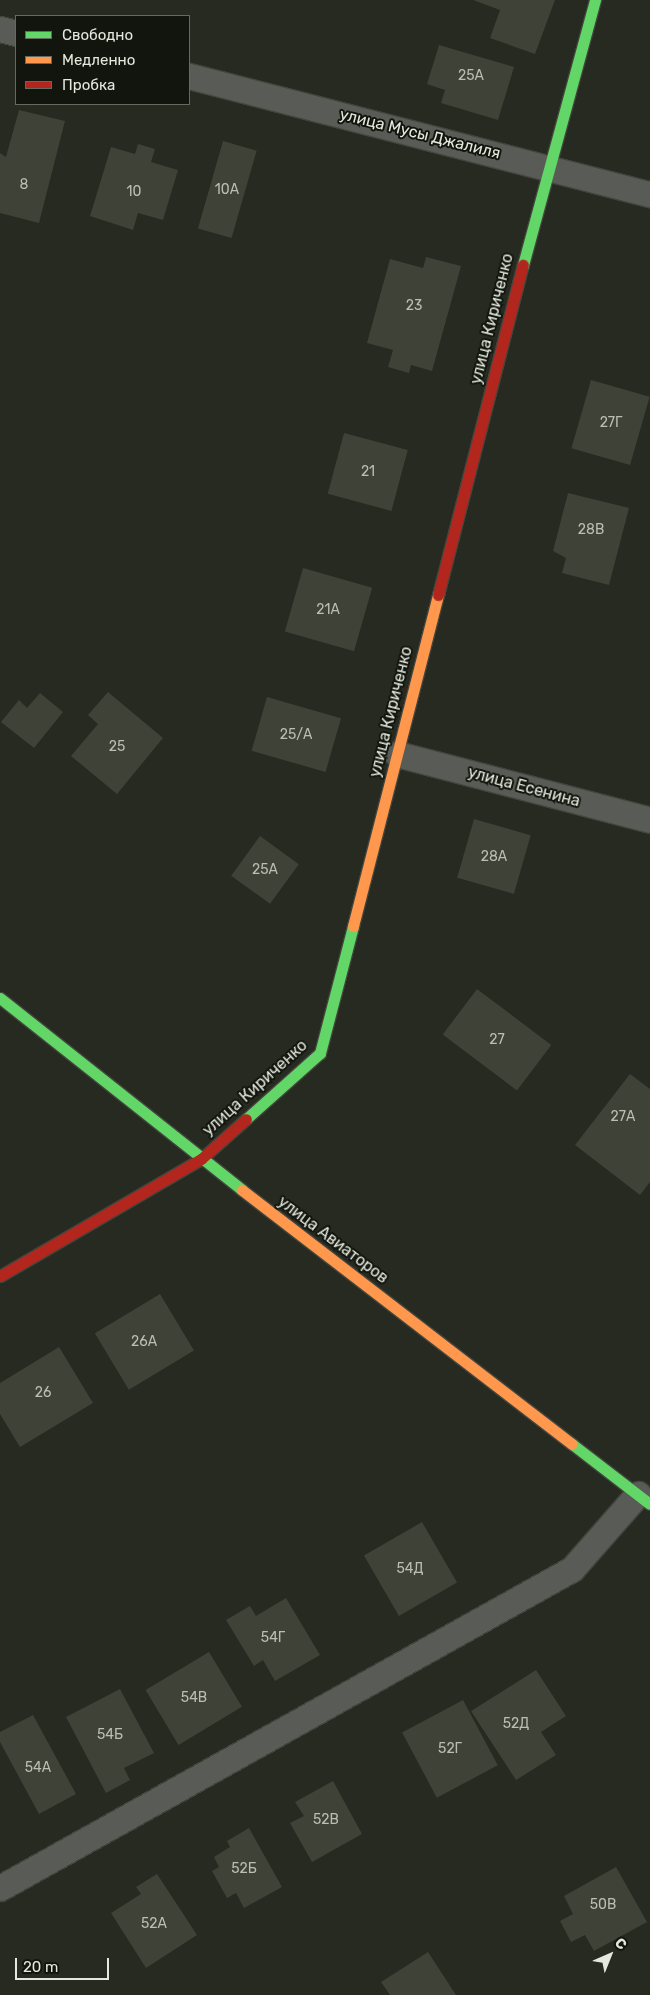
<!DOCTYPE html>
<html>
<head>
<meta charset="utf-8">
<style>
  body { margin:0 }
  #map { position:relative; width:650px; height:1995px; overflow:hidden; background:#262a21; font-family:Rubik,sans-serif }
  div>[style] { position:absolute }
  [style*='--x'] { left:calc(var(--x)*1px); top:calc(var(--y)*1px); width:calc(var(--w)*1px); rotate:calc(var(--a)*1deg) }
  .building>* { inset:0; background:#3e4237; transform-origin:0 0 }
  .roads { filter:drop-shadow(1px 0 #42453d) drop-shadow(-1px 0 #42453d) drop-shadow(0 1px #42453d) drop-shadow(0 -1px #42453d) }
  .street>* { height:25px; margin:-12.5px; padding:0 12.5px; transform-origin:12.5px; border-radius:12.5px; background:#595c56 }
  .fast>* { height:11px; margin:-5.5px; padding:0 5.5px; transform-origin:5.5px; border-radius:5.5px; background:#63d668 }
  .slow>* { height:11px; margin:-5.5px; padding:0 5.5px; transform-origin:5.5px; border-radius:5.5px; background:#ff974d }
  .jam>* { height:11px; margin:-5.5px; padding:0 5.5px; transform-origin:5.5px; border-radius:5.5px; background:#b3261e }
  span { translate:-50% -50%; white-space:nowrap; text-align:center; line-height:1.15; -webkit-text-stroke:4px #11150d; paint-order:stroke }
  .number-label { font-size:14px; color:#babfb4 }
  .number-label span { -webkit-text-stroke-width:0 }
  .street-label { font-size:16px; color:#e4e9de }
  .legend { position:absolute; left:15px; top:15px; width:175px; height:90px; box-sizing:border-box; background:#11150d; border:1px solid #656a61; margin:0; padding:6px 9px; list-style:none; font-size:15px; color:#e4e9de }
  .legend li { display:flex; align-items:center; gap:10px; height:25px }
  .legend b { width:25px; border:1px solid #656a61 }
  .north { position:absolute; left:585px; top:1930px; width:50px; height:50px; -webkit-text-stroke:4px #11150d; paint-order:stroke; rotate:44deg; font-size:14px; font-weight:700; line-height:20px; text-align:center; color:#e4e9de }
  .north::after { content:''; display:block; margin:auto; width:18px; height:22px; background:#e4e9de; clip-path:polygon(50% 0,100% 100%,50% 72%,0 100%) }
  .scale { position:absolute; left:15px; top:1958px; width:94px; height:22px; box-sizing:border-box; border:2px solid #e4e9de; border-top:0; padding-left:6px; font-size:15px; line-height:18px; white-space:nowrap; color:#e4e9de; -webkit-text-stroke:4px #11150d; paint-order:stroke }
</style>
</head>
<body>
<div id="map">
  <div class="building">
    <div style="clip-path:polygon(473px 0,555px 0,535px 54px,490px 38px,500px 10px)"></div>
    <div style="clip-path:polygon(439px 45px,514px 67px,498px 120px,441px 103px,445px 90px,427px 84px)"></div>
    <div style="clip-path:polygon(19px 110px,65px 121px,39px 223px,0 213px,0 153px,6px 157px)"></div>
    <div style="left:223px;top:141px;width:35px;height:91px;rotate:16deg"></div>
    <div style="clip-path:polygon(138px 144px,155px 149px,151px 162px,178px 170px,163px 220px,138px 213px,133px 230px,90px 216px,111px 147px,135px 154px)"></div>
    <div style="clip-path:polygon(426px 257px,461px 266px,432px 371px,411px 365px,409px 373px,388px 367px,393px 350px,367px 343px,390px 259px,423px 268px)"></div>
    <div style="left:591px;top:380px;width:61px;height:71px;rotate:16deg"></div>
    <div style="left:344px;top:433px;width:66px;height:63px;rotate:15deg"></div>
    <div style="clip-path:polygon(568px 493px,629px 508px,609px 585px,562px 573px,566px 558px,553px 551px)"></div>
    <div style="left:303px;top:568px;width:72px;height:66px;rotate:16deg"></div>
    <div style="clip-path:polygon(108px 692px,163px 738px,117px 794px,71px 756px,98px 724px,88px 715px)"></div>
    <div style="clip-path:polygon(40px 693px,63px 712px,34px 748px,1px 722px,19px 700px,27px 708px)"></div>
    <div style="left:267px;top:697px;width:77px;height:56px;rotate:16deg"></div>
    <div style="left:474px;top:819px;width:59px;height:61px;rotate:16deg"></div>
    <div style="left:260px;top:836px;width:48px;height:49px;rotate:36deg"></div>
    <div style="left:477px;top:989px;width:93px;height:57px;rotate:37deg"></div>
    <div style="clip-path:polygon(630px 1074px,650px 1089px,650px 1182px,640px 1195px,575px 1145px)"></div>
    <div style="left:160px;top:1294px;width:66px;height:76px;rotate:59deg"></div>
    <div style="clip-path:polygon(59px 1347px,93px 1403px,20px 1447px,0 1414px,0 1383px)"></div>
    <div style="left:422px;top:1522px;width:70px;height:67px;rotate:60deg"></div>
    <div style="clip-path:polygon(286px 1598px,320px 1655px,275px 1681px,263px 1660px,254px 1666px,226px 1620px,250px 1606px,256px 1616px)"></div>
    <div style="left:209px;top:1652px;width:64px;height:74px;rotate:59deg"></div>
    <div style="clip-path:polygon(536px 1670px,566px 1716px,541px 1732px,556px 1755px,516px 1780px,471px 1711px)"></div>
    <div style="clip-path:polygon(120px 1689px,154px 1753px,124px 1768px,130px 1780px,106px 1793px,66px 1717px)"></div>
    <div style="left:463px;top:1700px;width:74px;height:69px;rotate:62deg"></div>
    <div style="clip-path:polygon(33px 1715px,76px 1794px,39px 1814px,0 1742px,0 1732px)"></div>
    <div style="clip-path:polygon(333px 1781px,362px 1834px,312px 1862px,290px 1823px,304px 1816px,295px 1802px)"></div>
    <div style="clip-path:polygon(249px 1828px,282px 1887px,244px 1908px,236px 1893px,227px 1898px,212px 1871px,219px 1867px,214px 1857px,230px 1847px,227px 1841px)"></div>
    <div style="clip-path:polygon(616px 1867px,647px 1922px,594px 1951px,585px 1935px,571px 1942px,560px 1921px,573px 1914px,564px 1896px)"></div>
    <div style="clip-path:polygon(157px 1874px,197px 1935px,146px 1968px,111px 1913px,141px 1894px,136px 1887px)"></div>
    <div style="clip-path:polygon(428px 1952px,456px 1995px,390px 1995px,381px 1982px)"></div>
  </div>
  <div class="roads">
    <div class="street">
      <div style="--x:0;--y:29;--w:16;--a:14"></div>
      <div style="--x:189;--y:76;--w:476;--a:14.4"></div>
      <div style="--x:397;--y:754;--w:261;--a:14.6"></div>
      <div style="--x:0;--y:1888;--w:655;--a:-29.15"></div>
      <div style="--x:572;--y:1569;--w:100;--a:-48.7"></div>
    </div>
    <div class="fast">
      <div style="--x:523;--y:265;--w:275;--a:-74.8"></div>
      <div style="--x:0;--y:998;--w:309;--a:38.4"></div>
      <div style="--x:246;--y:1119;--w:99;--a:-41.7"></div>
      <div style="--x:320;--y:1053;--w:131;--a:-75.4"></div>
      <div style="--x:572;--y:1444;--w:98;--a:37.6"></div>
    </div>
    <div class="slow">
      <div style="--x:353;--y:926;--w:342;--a:-75.6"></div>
      <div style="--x:242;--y:1190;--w:416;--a:37.6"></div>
    </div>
    <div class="jam">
      <div style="--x:438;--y:595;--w:341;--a:-75.6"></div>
      <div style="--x:0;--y:1276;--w:233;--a:-30.2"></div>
      <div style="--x:201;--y:1159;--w:60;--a:-41.6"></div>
    </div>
  </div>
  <div class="number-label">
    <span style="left:471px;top:76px">25А</span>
    <span style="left:24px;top:185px">8</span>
    <span style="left:227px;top:190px">10А</span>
    <span style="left:134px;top:192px">10</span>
    <span style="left:414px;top:306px">23</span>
    <span style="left:611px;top:423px">27Г</span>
    <span style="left:368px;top:472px">21</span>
    <span style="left:591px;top:530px">28В</span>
    <span style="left:328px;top:610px">21А</span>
    <span style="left:296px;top:735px">25/А</span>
    <span style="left:117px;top:747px">25</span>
    <span style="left:494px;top:857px">28А</span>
    <span style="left:265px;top:870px">25А</span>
    <span style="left:497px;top:1040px">27</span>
    <span style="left:623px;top:1117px">27А</span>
    <span style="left:144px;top:1342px">26А</span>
    <span style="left:43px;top:1393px">26</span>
    <span style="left:410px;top:1569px">54Д</span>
    <span style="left:273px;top:1638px">54Г</span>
    <span style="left:194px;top:1698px">54В</span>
    <span style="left:516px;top:1724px">52Д</span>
    <span style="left:110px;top:1735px">54Б</span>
    <span style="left:450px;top:1749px">52Г</span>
    <span style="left:38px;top:1768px">54А</span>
    <span style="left:326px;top:1820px">52В</span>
    <span style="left:244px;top:1869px">52Б</span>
    <span style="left:603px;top:1905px">50В</span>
    <span style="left:154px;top:1924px">52А</span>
  </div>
  <div class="street-label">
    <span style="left:420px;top:134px;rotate:14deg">улица Мусы Джалиля</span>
    <span style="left:492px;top:319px;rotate:-76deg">улица Кириченко</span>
    <span style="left:391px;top:712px;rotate:-76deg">улица Кириченко</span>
    <span style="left:524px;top:787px;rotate:15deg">улица Есенина</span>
    <span style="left:255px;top:1088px;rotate:-42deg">улица Кириченко</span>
    <span style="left:333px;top:1240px;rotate:37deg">улица Авиаторов</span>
  </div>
  <ul class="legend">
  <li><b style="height:6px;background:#63d668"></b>Свободно</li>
  <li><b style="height:6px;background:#ff974d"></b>Медленно</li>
  <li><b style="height:6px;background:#b3261e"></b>Пробка</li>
  </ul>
  <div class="north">С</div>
  <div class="scale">20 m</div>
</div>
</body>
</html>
